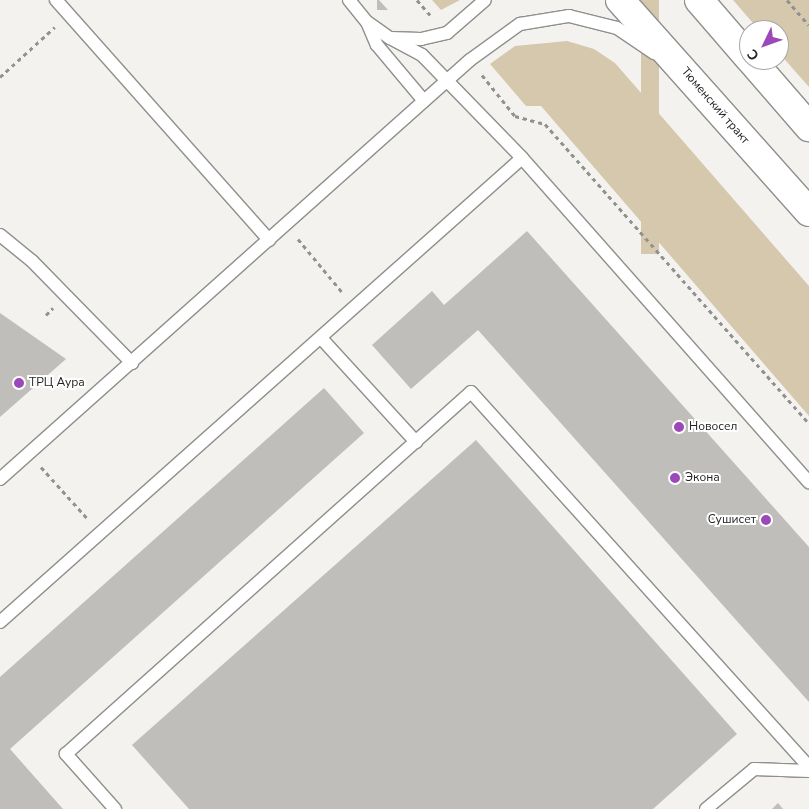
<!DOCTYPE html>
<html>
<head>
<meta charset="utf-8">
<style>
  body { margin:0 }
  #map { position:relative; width:809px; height:809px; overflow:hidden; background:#f3f2ef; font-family:"Nunito Sans",sans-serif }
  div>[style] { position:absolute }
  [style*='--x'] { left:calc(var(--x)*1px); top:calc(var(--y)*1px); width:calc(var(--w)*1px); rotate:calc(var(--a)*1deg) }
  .green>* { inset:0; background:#d5c8ad; transform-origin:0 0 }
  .building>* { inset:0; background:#bfbebb }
  .path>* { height:3px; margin-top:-1.5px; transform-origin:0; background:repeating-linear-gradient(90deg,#91918f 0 4px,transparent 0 8px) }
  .roads { filter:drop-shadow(1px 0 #908f8c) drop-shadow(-1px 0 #908f8c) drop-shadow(0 1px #908f8c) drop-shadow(0 -1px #908f8c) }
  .lane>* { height:12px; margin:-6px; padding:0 6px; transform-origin:6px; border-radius:6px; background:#fff }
  .primary>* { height:28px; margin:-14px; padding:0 14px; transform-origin:14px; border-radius:14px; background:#fff }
  .dots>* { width:14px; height:14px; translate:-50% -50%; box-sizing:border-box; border:2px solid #fff; border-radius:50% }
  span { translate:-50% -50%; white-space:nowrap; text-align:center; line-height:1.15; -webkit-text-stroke:4px #fff; paint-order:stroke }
  .street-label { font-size:12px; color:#232322 }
  .poi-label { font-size:12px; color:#232322 }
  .left { translate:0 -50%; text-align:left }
  .right { translate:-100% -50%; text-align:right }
  .north { position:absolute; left:739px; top:20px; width:50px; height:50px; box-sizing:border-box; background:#fff; border:1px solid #a7a7a7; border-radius:50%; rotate:228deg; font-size:14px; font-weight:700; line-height:20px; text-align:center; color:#232322 }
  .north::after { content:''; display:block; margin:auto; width:18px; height:22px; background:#9b49b8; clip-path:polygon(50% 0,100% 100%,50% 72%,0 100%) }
</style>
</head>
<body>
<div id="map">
  <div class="green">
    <div style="clip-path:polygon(432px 0,460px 0,441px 10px)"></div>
    <div style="left:641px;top:0;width:18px;height:254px"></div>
    <div style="clip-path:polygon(733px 0,809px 0,809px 87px,779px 53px,779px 30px,759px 30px)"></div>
    <div style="clip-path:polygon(567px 41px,594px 49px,615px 63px,809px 286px,809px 416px,541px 106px,526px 106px,490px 64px,515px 46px)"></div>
  </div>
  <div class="building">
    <div style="clip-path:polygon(377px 0,379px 0,388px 10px,377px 10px)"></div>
    <div style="clip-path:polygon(527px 231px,809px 547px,809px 702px,478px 330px,411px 389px,372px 345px,432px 291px,444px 305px)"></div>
    <div style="clip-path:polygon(0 313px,66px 359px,0 417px)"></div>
    <div style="clip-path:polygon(324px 388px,364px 433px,10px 749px,63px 809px,0 809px,0 677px)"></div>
    <div style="clip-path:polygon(476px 440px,737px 734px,653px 809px,189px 809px,132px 745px)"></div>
    <div style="clip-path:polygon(778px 803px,783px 809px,772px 809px)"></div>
  </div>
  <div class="path">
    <div style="--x:417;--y:0;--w:23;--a:49"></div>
    <div style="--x:787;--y:0;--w:33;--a:49"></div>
    <div style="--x:482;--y:75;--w:53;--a:51.2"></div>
    <div style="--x:515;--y:116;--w:31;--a:15"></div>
    <div style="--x:545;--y:124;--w:399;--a:48.6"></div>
    <div style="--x:0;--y:77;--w:74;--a:-42.3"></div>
    <div style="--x:298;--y:239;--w:69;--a:50.3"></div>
    <div style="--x:46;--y:315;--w:10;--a:-45"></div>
    <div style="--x:41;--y:467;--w:69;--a:48"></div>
  </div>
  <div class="roads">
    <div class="lane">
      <div style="--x:56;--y:0;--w:321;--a:48.4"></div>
      <div style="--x:349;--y:0;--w:28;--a:51"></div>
      <div style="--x:367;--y:22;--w:25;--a:67"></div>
      <div style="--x:377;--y:45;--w:73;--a:50"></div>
      <div style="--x:367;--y:22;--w:28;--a:35"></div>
      <div style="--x:390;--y:38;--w:31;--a:2"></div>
      <div style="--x:421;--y:39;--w:27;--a:-13"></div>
      <div style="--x:447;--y:33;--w:50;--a:-41"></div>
      <div style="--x:390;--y:38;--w:36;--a:28"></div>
      <div style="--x:422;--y:55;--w:144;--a:45.8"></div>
      <div style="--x:522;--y:158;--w:433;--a:48.5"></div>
      <div style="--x:0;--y:235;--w:41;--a:39.1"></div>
      <div style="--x:32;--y:261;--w:143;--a:45.6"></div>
      <div style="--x:321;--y:338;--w:141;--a:47.6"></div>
      <div style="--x:0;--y:479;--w:630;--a:-41.72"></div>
      <div style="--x:470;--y:60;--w:62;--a:-35.8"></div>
      <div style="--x:520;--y:24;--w:50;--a:-9.3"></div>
      <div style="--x:569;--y:16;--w:49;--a:14"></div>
      <div style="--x:617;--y:28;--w:45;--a:34"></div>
      <div style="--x:0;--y:622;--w:698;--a:-41.63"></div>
      <div style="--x:115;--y:809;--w:74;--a:-131.7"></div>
      <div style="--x:66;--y:754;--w:543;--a:-41.79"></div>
      <div style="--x:471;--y:392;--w:505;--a:47.97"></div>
      <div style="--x:706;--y:809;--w:62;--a:-39.8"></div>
      <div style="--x:754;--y:769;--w:55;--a:2.1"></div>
    </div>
    <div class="primary">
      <div style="--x:620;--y:0;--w:284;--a:48.3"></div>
      <div style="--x:699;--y:0;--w:77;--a:49.2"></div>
      <div style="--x:751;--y:60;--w:89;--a:49.1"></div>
    </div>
  </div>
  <div class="dots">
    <div style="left:19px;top:383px;background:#9b49b8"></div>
    <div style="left:679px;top:427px;background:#9b49b8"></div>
    <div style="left:675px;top:478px;background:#9b49b8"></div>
    <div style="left:766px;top:520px;background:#9b49b8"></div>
  </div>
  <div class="street-label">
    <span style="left:715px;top:106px;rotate:49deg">Тюменский тракт</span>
  </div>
  <div class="poi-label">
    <span class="left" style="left:29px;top:383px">ТРЦ Аура</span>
    <span class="left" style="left:689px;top:427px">Новосел</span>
    <span class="left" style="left:685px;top:478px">Экона</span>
    <span class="right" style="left:756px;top:520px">Сушисет</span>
  </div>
  <div class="north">С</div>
</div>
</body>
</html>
